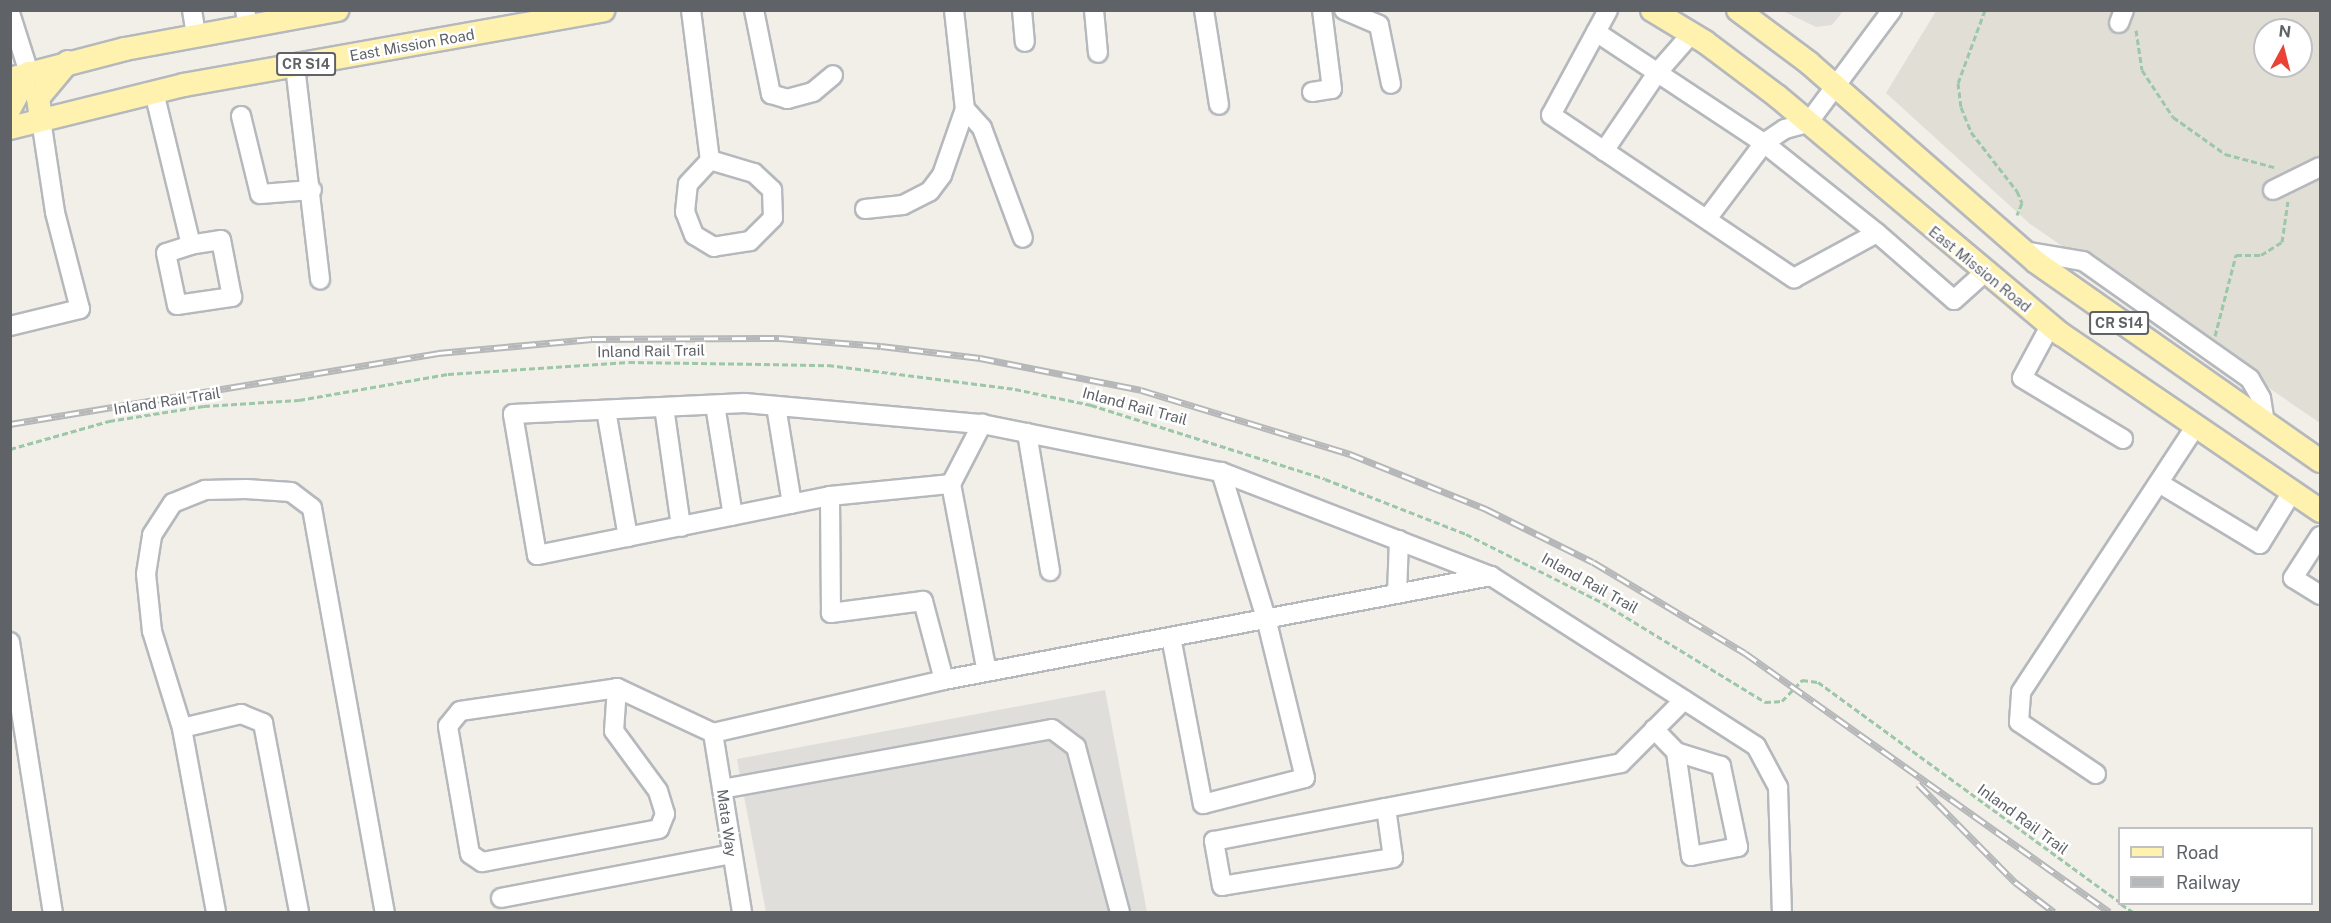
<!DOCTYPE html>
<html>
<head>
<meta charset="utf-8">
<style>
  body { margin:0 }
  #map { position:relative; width:2331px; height:923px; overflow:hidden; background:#f1efe8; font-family:"Public Sans",sans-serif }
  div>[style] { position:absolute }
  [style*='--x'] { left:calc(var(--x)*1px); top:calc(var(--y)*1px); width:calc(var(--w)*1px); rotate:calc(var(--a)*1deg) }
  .industrial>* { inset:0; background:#e0deda }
  .education>* { inset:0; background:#e1ded6 }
  .path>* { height:3px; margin-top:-1.5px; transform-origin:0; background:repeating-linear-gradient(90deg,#9cc7a9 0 6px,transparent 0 9px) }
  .roads { filter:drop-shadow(2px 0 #b5b8bc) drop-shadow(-2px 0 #b5b8bc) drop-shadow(0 2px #b5b8bc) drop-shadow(0 -2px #b5b8bc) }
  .minor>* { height:18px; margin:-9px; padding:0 9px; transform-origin:9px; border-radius:9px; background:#fff }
  .major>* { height:22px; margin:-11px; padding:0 11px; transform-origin:11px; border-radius:11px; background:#fff2af }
  .rail>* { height:7px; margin-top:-3.5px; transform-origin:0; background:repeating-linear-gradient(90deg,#fff 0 14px,#b6b7b8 0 28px); box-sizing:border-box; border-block:2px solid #b6b7b8 }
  span { translate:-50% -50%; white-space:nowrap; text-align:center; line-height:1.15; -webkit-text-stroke:5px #fff; paint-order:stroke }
  .shield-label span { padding:2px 4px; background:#fff; border:2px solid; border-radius:4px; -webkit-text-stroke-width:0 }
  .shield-label { font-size:14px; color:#5f6368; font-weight:700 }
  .street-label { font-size:15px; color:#5f6368 }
  .frame { position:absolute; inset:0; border:12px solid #5f6368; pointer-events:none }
  .legend { position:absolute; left:2118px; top:827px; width:195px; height:78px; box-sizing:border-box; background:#fff; border:2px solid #bfc1c3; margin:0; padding:8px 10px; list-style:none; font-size:18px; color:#5f6368 }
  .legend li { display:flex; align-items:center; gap:12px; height:30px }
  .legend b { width:30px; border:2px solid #bfc1c3 }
  .north { position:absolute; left:2253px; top:18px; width:60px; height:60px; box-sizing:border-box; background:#fff; border:2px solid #bfc1c3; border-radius:50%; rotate:7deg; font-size:16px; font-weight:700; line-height:24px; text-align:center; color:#5f6368 }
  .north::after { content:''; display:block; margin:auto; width:21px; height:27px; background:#ea4335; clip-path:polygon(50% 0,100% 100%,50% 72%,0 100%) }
</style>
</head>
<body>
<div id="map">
  <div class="industrial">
    <div style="clip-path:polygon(1783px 11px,1843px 11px,1832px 25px,1816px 27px)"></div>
    <div style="clip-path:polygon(1105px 690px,1147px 912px,766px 912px,737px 759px)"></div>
  </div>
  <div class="education">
    <div style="clip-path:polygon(evenodd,1936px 11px,2320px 11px,2320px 423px,2030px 224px,1886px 93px,1936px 11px,2265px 30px,2301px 30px,2301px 66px,2265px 66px,2265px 30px)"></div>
  </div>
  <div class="path">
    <div style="--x:1985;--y:10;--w:78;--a:110.3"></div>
    <div style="--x:1958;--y:83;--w:24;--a:83"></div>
    <div style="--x:1961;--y:107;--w:27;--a:68"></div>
    <div style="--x:1971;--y:132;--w:75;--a:52.1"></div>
    <div style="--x:2017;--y:191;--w:13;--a:67"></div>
    <div style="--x:2022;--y:203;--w:13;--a:113"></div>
    <div style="--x:2136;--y:30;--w:40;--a:81.5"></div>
    <div style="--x:2142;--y:70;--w:56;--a:56.6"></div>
    <div style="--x:2173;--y:117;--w:64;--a:35.4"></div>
    <div style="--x:2225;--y:154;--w:51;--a:14.9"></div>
    <div style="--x:2215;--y:336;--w:84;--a:-75.5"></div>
    <div style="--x:2236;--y:255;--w:25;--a:0"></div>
    <div style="--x:2261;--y:255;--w:25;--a:-32"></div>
    <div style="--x:2282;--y:242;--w:41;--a:-81.7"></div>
    <div style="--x:10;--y:449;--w:103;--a:-15.8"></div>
    <div style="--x:109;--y:421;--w:96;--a:-9"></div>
    <div style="--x:204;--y:406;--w:95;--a:-3.6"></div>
    <div style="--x:299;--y:400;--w:151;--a:-9.9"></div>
    <div style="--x:448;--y:374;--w:181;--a:-3.8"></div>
    <div style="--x:629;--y:362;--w:199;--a:0.9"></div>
    <div style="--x:828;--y:365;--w:189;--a:7.3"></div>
    <div style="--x:1015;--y:389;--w:78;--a:11.9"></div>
    <div style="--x:1091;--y:405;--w:245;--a:17.5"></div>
    <div style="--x:1325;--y:479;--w:151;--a:21.3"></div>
    <div style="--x:1466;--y:534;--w:153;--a:26.7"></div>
    <div style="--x:1603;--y:603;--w:190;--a:31.4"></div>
    <div style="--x:1765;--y:702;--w:17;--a:-3"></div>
    <div style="--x:1782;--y:701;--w:29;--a:-46"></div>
    <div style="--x:1802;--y:680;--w:16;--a:7"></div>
    <div style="--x:1818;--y:682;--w:374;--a:36.1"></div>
    <div style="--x:2121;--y:904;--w:14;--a:34"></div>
  </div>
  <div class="roads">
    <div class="minor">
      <div style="--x:192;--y:10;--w:26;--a:81"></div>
      <div style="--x:245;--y:10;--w:16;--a:79"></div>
      <div style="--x:691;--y:10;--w:151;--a:82.8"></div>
      <div style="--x:754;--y:10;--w:86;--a:78.6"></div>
      <div style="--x:771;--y:94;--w:17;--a:17"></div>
      <div style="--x:787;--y:99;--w:27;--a:-15"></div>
      <div style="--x:813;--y:92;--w:26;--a:-40"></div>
      <div style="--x:954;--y:10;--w:100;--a:83.7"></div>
      <div style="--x:965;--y:109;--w:25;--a:48"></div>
      <div style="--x:982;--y:128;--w:117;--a:69.6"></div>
      <div style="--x:1022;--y:10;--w:32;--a:85"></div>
      <div style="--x:1094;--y:10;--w:43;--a:84.7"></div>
      <div style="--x:1204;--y:10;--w:96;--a:81"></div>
      <div style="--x:1344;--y:10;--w:38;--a:23"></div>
      <div style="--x:1379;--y:25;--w:60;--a:78.5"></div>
      <div style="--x:1608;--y:10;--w:119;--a:118.5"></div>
      <div style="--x:1551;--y:115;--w:293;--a:33.9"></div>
      <div style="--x:1794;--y:278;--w:94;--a:-28.5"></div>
      <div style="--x:1877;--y:233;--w:102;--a:41"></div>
      <div style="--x:1954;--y:300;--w:40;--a:-42"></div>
      <div style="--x:10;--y:13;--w:63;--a:72.4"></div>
      <div style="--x:2119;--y:23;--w:14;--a:-69"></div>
      <div style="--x:1596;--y:32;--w:201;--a:33.5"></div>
      <div style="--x:1764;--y:143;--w:95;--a:126.9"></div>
      <div style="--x:295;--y:66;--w:215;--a:83.3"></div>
      <div style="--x:154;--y:92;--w:157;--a:76.4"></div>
      <div style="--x:191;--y:245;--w:26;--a:162"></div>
      <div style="--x:166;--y:253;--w:53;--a:78.1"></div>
      <div style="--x:177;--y:305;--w:56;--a:-8.3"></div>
      <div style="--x:232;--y:297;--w:58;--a:-100.9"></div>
      <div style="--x:221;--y:240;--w:30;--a:171"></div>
      <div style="--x:1312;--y:92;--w:20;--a:-9"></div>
      <div style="--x:1332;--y:89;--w:80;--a:-97.2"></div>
      <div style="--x:241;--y:116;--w:80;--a:76.3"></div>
      <div style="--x:260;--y:194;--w:52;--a:-4.4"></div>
      <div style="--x:1604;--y:151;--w:94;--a:-55.8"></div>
      <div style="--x:1657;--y:73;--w:53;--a:-48.8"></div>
      <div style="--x:710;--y:160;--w:46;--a:16.5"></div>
      <div style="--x:754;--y:173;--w:25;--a:43"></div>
      <div style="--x:772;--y:190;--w:28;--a:88"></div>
      <div style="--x:773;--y:218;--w:33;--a:135"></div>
      <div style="--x:750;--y:241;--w:36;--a:171"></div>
      <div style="--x:714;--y:247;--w:23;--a:-149"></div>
      <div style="--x:694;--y:235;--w:25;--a:-111"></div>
      <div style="--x:685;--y:212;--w:28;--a:-84"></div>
      <div style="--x:688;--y:184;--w:33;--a:-47"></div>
      <div style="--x:2273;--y:190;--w:52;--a:-26.1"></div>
      <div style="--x:865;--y:209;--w:38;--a:-6"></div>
      <div style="--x:903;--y:205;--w:30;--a:-27"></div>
      <div style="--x:930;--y:191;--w:20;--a:-53"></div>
      <div style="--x:942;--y:175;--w:70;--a:-70.8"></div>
      <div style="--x:1877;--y:233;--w:144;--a:-141.5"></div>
      <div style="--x:1764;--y:143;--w:25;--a:-34"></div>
      <div style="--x:1785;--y:129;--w:24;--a:-15"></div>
      <div style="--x:1808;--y:123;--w:141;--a:-53.4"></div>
      <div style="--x:2024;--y:251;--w:60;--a:9.6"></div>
      <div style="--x:2083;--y:261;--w:204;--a:35.2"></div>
      <div style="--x:2250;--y:379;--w:22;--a:60"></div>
      <div style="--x:2261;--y:398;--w:25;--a:81"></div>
      <div style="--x:10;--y:326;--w:72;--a:-13.7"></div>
      <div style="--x:80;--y:309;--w:100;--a:-104.5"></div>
      <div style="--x:55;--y:212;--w:94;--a:-98.6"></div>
      <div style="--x:2050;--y:326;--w:59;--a:118.3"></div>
      <div style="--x:2022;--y:378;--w:118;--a:31.1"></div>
      <div style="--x:715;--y:405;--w:112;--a:80.8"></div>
      <div style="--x:776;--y:406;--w:99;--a:80.7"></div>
      <div style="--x:664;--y:407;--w:121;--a:81.9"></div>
      <div style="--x:606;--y:410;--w:129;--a:80.2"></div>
      <div style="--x:1027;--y:433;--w:140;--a:80.5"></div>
      <div style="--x:2159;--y:483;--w:118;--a:31.1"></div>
      <div style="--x:2260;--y:544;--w:61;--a:-58.4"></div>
      <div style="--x:951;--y:484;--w:191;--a:79.2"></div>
      <div style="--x:830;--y:496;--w:299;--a:168.6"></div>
      <div style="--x:537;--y:555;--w:143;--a:-99.7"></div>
      <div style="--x:513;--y:414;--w:232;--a:-2.7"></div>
      <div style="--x:745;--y:403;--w:238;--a:5.1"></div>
      <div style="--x:982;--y:424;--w:244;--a:11.4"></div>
      <div style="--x:1221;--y:472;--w:289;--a:21.1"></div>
      <div style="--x:2320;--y:536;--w:50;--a:122.7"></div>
      <div style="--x:2293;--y:578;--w:32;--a:32"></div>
      <div style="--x:1397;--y:594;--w:54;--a:-87.9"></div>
      <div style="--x:1171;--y:637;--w:170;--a:79.2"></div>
      <div style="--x:1203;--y:804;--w:105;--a:-14.3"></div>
      <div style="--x:1305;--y:778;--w:165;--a:-103.7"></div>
      <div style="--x:1266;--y:618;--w:153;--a:-107.1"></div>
      <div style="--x:10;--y:642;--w:273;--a:81"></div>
      <div style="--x:944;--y:680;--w:557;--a:-10.77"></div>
      <div style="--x:1491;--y:576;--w:315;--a:32.7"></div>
      <div style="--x:1756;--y:746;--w:47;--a:61.8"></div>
      <div style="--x:1778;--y:787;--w:125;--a:88.2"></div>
      <div style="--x:617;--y:688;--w:43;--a:94"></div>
      <div style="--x:614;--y:731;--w:74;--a:53.7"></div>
      <div style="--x:658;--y:791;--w:24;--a:73"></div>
      <div style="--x:665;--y:814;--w:16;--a:112"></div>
      <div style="--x:659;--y:829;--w:180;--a:169.4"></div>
      <div style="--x:482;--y:862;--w:14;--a:-146"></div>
      <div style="--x:470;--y:854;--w:130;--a:-99.8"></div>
      <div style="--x:448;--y:726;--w:19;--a:-51"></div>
      <div style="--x:460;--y:711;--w:159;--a:-8.3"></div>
      <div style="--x:617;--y:688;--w:106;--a:25.1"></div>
      <div style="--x:713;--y:733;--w:237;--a:-12.9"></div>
      <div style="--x:944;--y:680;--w:82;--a:-104.9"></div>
      <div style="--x:923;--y:601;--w:93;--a:172.6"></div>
      <div style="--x:831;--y:613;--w:117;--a:-90.5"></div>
      <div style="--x:830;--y:496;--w:122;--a:-5.7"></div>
      <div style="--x:951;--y:484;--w:68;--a:-62.7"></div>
      <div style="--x:182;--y:728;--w:61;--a:-13.3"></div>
      <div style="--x:241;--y:714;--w:24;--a:22"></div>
      <div style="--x:263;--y:723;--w:192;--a:79.2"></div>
      <div style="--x:1654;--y:729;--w:32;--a:46"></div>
      <div style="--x:1676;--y:752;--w:105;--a:81.8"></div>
      <div style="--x:1691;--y:856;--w:48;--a:-10.8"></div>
      <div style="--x:1738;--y:847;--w:83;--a:-101.9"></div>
      <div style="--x:1721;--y:766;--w:47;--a:-162.7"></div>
      <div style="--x:713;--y:733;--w:181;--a:80.8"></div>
      <div style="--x:2096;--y:774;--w:93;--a:-146"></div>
      <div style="--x:2019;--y:722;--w:30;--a:-86"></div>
      <div style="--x:2021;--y:692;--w:318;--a:-56.7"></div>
      <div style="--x:722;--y:789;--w:335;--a:-10.3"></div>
      <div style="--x:1052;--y:729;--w:30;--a:37"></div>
      <div style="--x:1076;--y:747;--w:171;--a:75.1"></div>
      <div style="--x:1386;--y:808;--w:50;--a:82"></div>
      <div style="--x:1393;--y:858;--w:173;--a:170.7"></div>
      <div style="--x:1222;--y:886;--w:46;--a:-100.1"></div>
      <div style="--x:1214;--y:841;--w:175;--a:-10.9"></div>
      <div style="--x:1386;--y:808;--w:239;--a:-10.8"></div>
      <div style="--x:1621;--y:763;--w:89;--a:-45"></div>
      <div style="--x:501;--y:898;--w:234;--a:-10.8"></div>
      <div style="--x:216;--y:912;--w:187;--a:-100.5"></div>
      <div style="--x:182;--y:728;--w:102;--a:-107.2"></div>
      <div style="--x:152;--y:631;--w:57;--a:-96"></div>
      <div style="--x:146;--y:574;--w:39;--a:-81"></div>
      <div style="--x:152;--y:535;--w:38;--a:-57"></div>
      <div style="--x:173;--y:503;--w:35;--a:-22"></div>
      <div style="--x:205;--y:490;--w:41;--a:-1.4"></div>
      <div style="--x:246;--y:489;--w:45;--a:3.8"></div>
      <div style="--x:291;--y:492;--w:26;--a:37"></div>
      <div style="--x:312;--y:508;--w:411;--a:79.8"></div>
    </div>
    <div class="major">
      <div style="--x:1652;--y:10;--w:62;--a:31.1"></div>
      <div style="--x:1705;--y:42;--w:90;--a:36.9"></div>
      <div style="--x:1777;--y:96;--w:371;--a:40"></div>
      <div style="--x:2061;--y:334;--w:314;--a:34.3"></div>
      <div style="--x:1738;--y:10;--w:89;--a:36.7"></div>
      <div style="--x:1809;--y:63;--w:302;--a:41.2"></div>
      <div style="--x:2036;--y:262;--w:347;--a:35"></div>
      <div style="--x:10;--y:79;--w:119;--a:-14.6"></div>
      <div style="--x:125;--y:49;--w:216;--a:-10.4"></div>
      <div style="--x:10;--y:108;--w:40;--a:-62"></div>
      <div style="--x:41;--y:119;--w:21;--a:-98"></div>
      <div style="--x:38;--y:98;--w:47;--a:-50.2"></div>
      <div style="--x:10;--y:128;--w:179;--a:-13.9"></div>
      <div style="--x:184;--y:85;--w:426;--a:-10.1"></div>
    </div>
  </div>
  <div class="rail">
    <div style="--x:10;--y:424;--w:434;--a:-9.4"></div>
    <div style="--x:438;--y:353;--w:155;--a:-5.2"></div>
    <div style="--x:592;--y:339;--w:187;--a:-0.3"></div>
    <div style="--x:779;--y:338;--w:102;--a:4.5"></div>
    <div style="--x:881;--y:346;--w:100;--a:6.9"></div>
    <div style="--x:980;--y:358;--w:164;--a:11.2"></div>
    <div style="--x:1141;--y:390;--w:219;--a:17"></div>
    <div style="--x:1350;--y:454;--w:147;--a:22"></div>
    <div style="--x:1486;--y:509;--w:119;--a:26.4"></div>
    <div style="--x:1593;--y:562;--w:177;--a:30.9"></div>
    <div style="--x:1745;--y:653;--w:447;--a:35.4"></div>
    <div style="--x:1918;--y:784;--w:138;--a:45.3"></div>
    <div style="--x:2015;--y:882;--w:49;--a:37.6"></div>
  </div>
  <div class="shield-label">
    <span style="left:306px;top:64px">CR S14</span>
    <span style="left:2119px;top:323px">CR S14</span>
  </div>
  <div class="street-label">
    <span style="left:412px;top:45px;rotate:-10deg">East Mission Road</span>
    <span style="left:1980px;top:269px;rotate:39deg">East Mission Road</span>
    <span style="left:651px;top:351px;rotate:-1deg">Inland Rail Trail</span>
    <span style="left:167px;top:401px;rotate:-9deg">Inland Rail Trail</span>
    <span style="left:1135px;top:406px;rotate:15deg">Inland Rail Trail</span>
    <span style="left:1590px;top:583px;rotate:29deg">Inland Rail Trail</span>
    <span style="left:2023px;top:819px;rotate:36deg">Inland Rail Trail</span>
    <span style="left:727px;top:823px;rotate:82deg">Mata Way</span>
  </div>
  <div class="frame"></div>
  <ul class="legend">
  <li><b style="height:8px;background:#fff2af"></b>Road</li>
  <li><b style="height:8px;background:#b6b7b8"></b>Railway</li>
  </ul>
  <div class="north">N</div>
</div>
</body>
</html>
